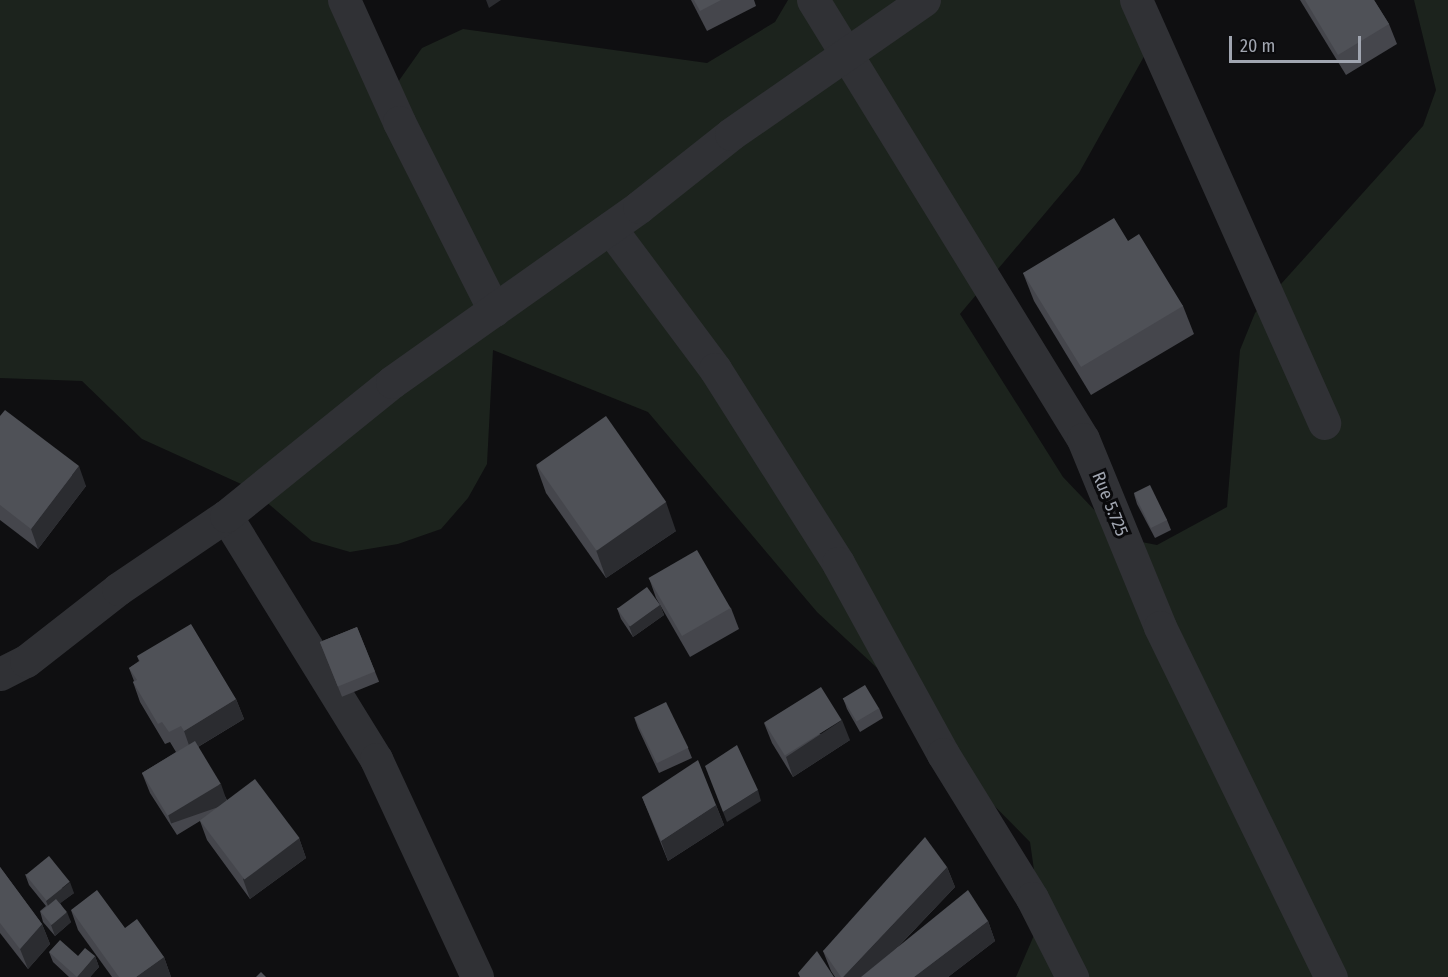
<!DOCTYPE html>
<html>
<head>
<meta charset="utf-8">
<style>
  body { margin:0 }
  #map { position:relative; width:1448px; height:977px; overflow:hidden; background:#0f0f11; font-family:"Fira Sans Condensed",sans-serif }
  div>[style] { position:absolute }
  [style*='--x'] { left:calc(var(--x)*1px); top:calc(var(--y)*1px); width:calc(var(--w)*1px); rotate:calc(var(--a)*1deg) }
  .green>* { inset:0; background:#1c231d }
  .minor>* { height:33px; margin:-16.5px; padding:0 16.5px; transform-origin:16.5px; border-radius:16.5px; background:#303135 }
  .wall>* { inset:0; background:#45464c; transform-origin:0 0 }
  .shaded-wall>* { inset:0; background:#2b2c30; transform-origin:0 0 }
  .building>* { inset:0; background:#4f5157; transform-origin:0 0 }
  span { translate:-50% -50%; white-space:nowrap; text-align:center; line-height:1.15; -webkit-text-stroke:6px #0a0a0c; paint-order:stroke }
  .street-label { font-size:18px; color:#a1a6b1 }
  .scale { position:absolute; left:1229px; top:36px; width:132px; height:27px; box-sizing:border-box; border:3px solid #a1a6b1; border-top:0; padding-left:8px; font-size:18px; line-height:21px; white-space:nowrap; color:#a1a6b1; -webkit-text-stroke:4px #0a0a0c; paint-order:stroke }
</style>
</head>
<body>
<div id="map">
  <div class="green">
    <div style="clip-path:polygon(0 0,335px 0,398px 82px,422px 48px,463px 29px,707px 63px,775px 22px,788px 0,1138px 0,1156px 35px,1079px 173px,960px 314px,1063px 477px,1121px 538px,1157px 545px,1227px 507px,1240px 350px,1255px 313px,1423px 126px,1436px 90px,1414px 0,1448px 0,1448px 977px,1016px 977px,1041px 919px,1030px 842px,943px 754px,905px 694px,817px 612px,648px 412px,493px 350px,487px 464px,468px 498px,441px 529px,398px 544px,350px 552px,312px 541px,250px 488px,142px 439px,82px 381px,0 378px)"></div>
  </div>
  <div class="minor">
    <div style="--x:344;--y:0;--w:134;--a:65.7"></div>
    <div style="--x:399;--y:122;--w:211;--a:63.2"></div>
    <div style="--x:813;--y:0;--w:515;--a:58.41"></div>
    <div style="--x:1083;--y:439;--w:203;--a:67.7"></div>
    <div style="--x:1160;--y:627;--w:390;--a:64"></div>
    <div style="--x:1136;--y:0;--w:463;--a:66"></div>
    <div style="--x:610;--y:228;--w:176;--a:53.3"></div>
    <div style="--x:715;--y:369;--w:230;--a:57.6"></div>
    <div style="--x:838;--y:563;--w:218;--a:61.2"></div>
    <div style="--x:943;--y:754;--w:169;--a:58.3"></div>
    <div style="--x:1032;--y:898;--w:89;--a:63.1"></div>
    <div style="--x:226;--y:516;--w:286;--a:58.3"></div>
    <div style="--x:376;--y:759;--w:240;--a:65.1"></div>
    <div style="--x:0;--y:674;--w:29;--a:-27"></div>
    <div style="--x:26;--y:661;--w:117;--a:-38"></div>
    <div style="--x:118;--y:589;--w:130;--a:-34.1"></div>
    <div style="--x:226;--y:516;--w:213;--a:-38.9"></div>
    <div style="--x:392;--y:382;--w:303;--a:-35.3"></div>
    <div style="--x:639;--y:207;--w:117;--a:-38.4"></div>
    <div style="--x:731;--y:134;--w:235;--a:-34.8"></div>
  </div>
  <div class="wall">
    <div style="clip-path:polygon(691px 0,754px 0,756px 6px,707px 31px)"></div>
    <div style="clip-path:polygon(1300px 0,1374px 0,1389px 24px,1397px 44px,1346px 75px)"></div>
    <div style="clip-path:polygon(1128px 241px,1183px 306px,1194px 334px,1091px 395px,1034px 301px,1023px 273px)"></div>
    <div style="clip-path:polygon(0 416px,86px 486px,38px 549px,0 520px)"></div>
    <div style="clip-path:polygon(536px 465px,676px 531px,606px 578px,546px 493px)"></div>
    <div style="clip-path:polygon(1134px 494px,1167px 520px,1171px 530px,1155px 538px,1137px 504px)"></div>
    <div style="clip-path:polygon(649px 578px,731px 608px,739px 629px,690px 657px,656px 598px)"></div>
    <div style="clip-path:polygon(660px 605px,664px 615px,633px 637px,621px 619px,617px 608px)"></div>
    <div style="left:357px;top:627px;width:59px;height:40px;rotate:68deg"></div>
    <div style="clip-path:polygon(137px 656px,236px 699px,244px 719px,198px 747px,227px 800px,299px 838px,306px 858px,250px 899px,207px 840px,200px 821px,177px 835px,150px 793px,142px 773px,176px 752px,170px 742px,165px 744px,140px 702px,133px 682px,134px 681px,129px 668px,139px 661px)"></div>
    <div style="clip-path:polygon(843px 698px,879px 708px,883px 718px,860px 732px,847px 709px)"></div>
    <div style="clip-path:polygon(634px 717px,688px 748px,692px 758px,659px 773px,638px 728px)"></div>
    <div style="clip-path:polygon(764px 723px,850px 740px,793px 777px,772px 743px)"></div>
    <div style="clip-path:polygon(642px 797px,716px 805px,724px 825px,668px 861px)"></div>
    <div style="clip-path:polygon(0 867px,42px 924px,50px 944px,28px 969px,0 933px)"></div>
    <div style="clip-path:polygon(947px 867px,955px 887px,898px 947px,988px 921px,995px 941px,948px 977px,835px 977px,831px 971px,823px 951px)"></div>
    <div style="clip-path:polygon(25px 874px,74px 893px,60px 903px,71px 922px,55px 936px,43px 922px,40px 911px,46px 906px,29px 885px)"></div>
    <div style="clip-path:polygon(71px 910px,164px 957px,171px 977px,112px 977px,78px 930px)"></div>
    <div style="clip-path:polygon(49px 952px,78px 956px,95px 956px,99px 967px,90px 977px,69px 977px,53px 962px)"></div>
  </div>
  <div class="shaded-wall">
    <div style="clip-path:polygon(486px 0,501px 0,489px 8px)"></div>
    <div style="clip-path:polygon(79px 466px,86px 486px,38px 549px,31px 529px)"></div>
    <div style="clip-path:polygon(666px 502px,676px 531px,606px 578px,596px 550px)"></div>
    <div style="clip-path:polygon(660px 605px,664px 615px,633px 637px,629px 626px)"></div>
    <div style="clip-path:polygon(236px 699px,244px 719px,191px 751px,184px 731px)"></div>
    <div style="clip-path:polygon(842px 720px,850px 740px,793px 777px,786px 757px)"></div>
    <div style="left:221px;top:784px;width:21px;height:60px;rotate:71deg"></div>
    <div style="clip-path:polygon(758px 790px,761px 801px,727px 822px,723px 812px)"></div>
    <div style="clip-path:polygon(716px 805px,724px 825px,668px 861px,661px 841px)"></div>
    <div style="clip-path:polygon(299px 838px,306px 858px,250px 899px,243px 879px)"></div>
    <div style="clip-path:polygon(947px 867px,955px 887px,869px 977px,843px 977px)"></div>
    <div style="clip-path:polygon(70px 882px,74px 893px,50px 911px,46px 901px)"></div>
    <div style="clip-path:polygon(67px 912px,71px 922px,55px 936px,51px 925px)"></div>
    <div style="clip-path:polygon(988px 921px,995px 941px,948px 977px,914px 977px)"></div>
    <div style="clip-path:polygon(42px 924px,50px 944px,28px 969px,20px 949px)"></div>
    <div style="clip-path:polygon(95px 956px,99px 967px,90px 977px,77px 977px)"></div>
    <div style="clip-path:polygon(164px 957px,171px 977px,136px 977px)"></div>
  </div>
  <div class="building">
    <div style="clip-path:polygon(694px 0,721px 0,700px 11px)"></div>
    <div style="clip-path:polygon(1305px 0,1374px 0,1389px 24px,1338px 55px)"></div>
    <div style="clip-path:polygon(1114px 218px,1128px 241px,1139px 234px,1183px 306px,1081px 367px,1023px 273px)"></div>
    <div style="clip-path:polygon(5px 410px,79px 466px,31px 529px,0 505px,0 416px)"></div>
    <div style="left:606px;top:416px;width:105px;height:85px;rotate:55deg"></div>
    <div style="left:1150px;top:485px;width:39px;height:18px;rotate:64deg"></div>
    <div style="left:697px;top:550px;width:67px;height:56px;rotate:60deg"></div>
    <div style="left:647px;top:587px;width:22px;height:37px;rotate:54deg"></div>
    <div style="clip-path:polygon(191px 624px,236px 699px,184px 731px,181px 726px,169px 732px,162px 722px,158px 724px,133px 682px,137px 680px,129px 668px,140px 661px,137px 656px)"></div>
    <div style="left:357px;top:627px;width:48px;height:40px;rotate:68deg"></div>
    <div style="left:865px;top:685px;width:27px;height:26px;rotate:59deg"></div>
    <div style="left:821px;top:687px;width:39px;height:67px;rotate:58deg"></div>
    <div style="left:666px;top:702px;width:51px;height:35px;rotate:64deg"></div>
    <div style="left:195px;top:741px;width:50px;height:62px;rotate:59deg"></div>
    <div style="clip-path:polygon(737px 745px,758px 790px,723px 812px,705px 766px)"></div>
    <div style="clip-path:polygon(698px 760px,716px 805px,661px 841px,642px 797px)"></div>
    <div style="left:255px;top:779px;width:74px;height:69px;rotate:53deg"></div>
    <div style="clip-path:polygon(925px 837px,947px 867px,843px 977px,841px 977px,823px 951px)"></div>
    <div style="left:49px;top:856px;width:33px;height:30px;rotate:51deg"></div>
    <div style="clip-path:polygon(0 867px,42px 924px,20px 949px,0 923px)"></div>
    <div style="clip-path:polygon(97px 890px,125px 928px,137px 919px,164px 957px,136px 977px,119px 977px,71px 910px)"></div>
    <div style="clip-path:polygon(968px 890px,988px 921px,914px 977px,861px 977px)"></div>
    <div style="left:56px;top:899px;width:17px;height:20px;rotate:50deg"></div>
    <div style="clip-path:polygon(60px 940px,78px 956px,85px 948px,95px 956px,77px 977px,49px 952px)"></div>
    <div style="clip-path:polygon(817px 951px,834px 977px,800px 977px,798px 973px)"></div>
    <div style="clip-path:polygon(261px 972px,266px 977px,256px 977px)"></div>
  </div>
  <div class="street-label">
    <span style="left:1110px;top:504px;rotate:68deg">Rue 5.725</span>
  </div>
  <div class="scale">20 m</div>
</div>
</body>
</html>
